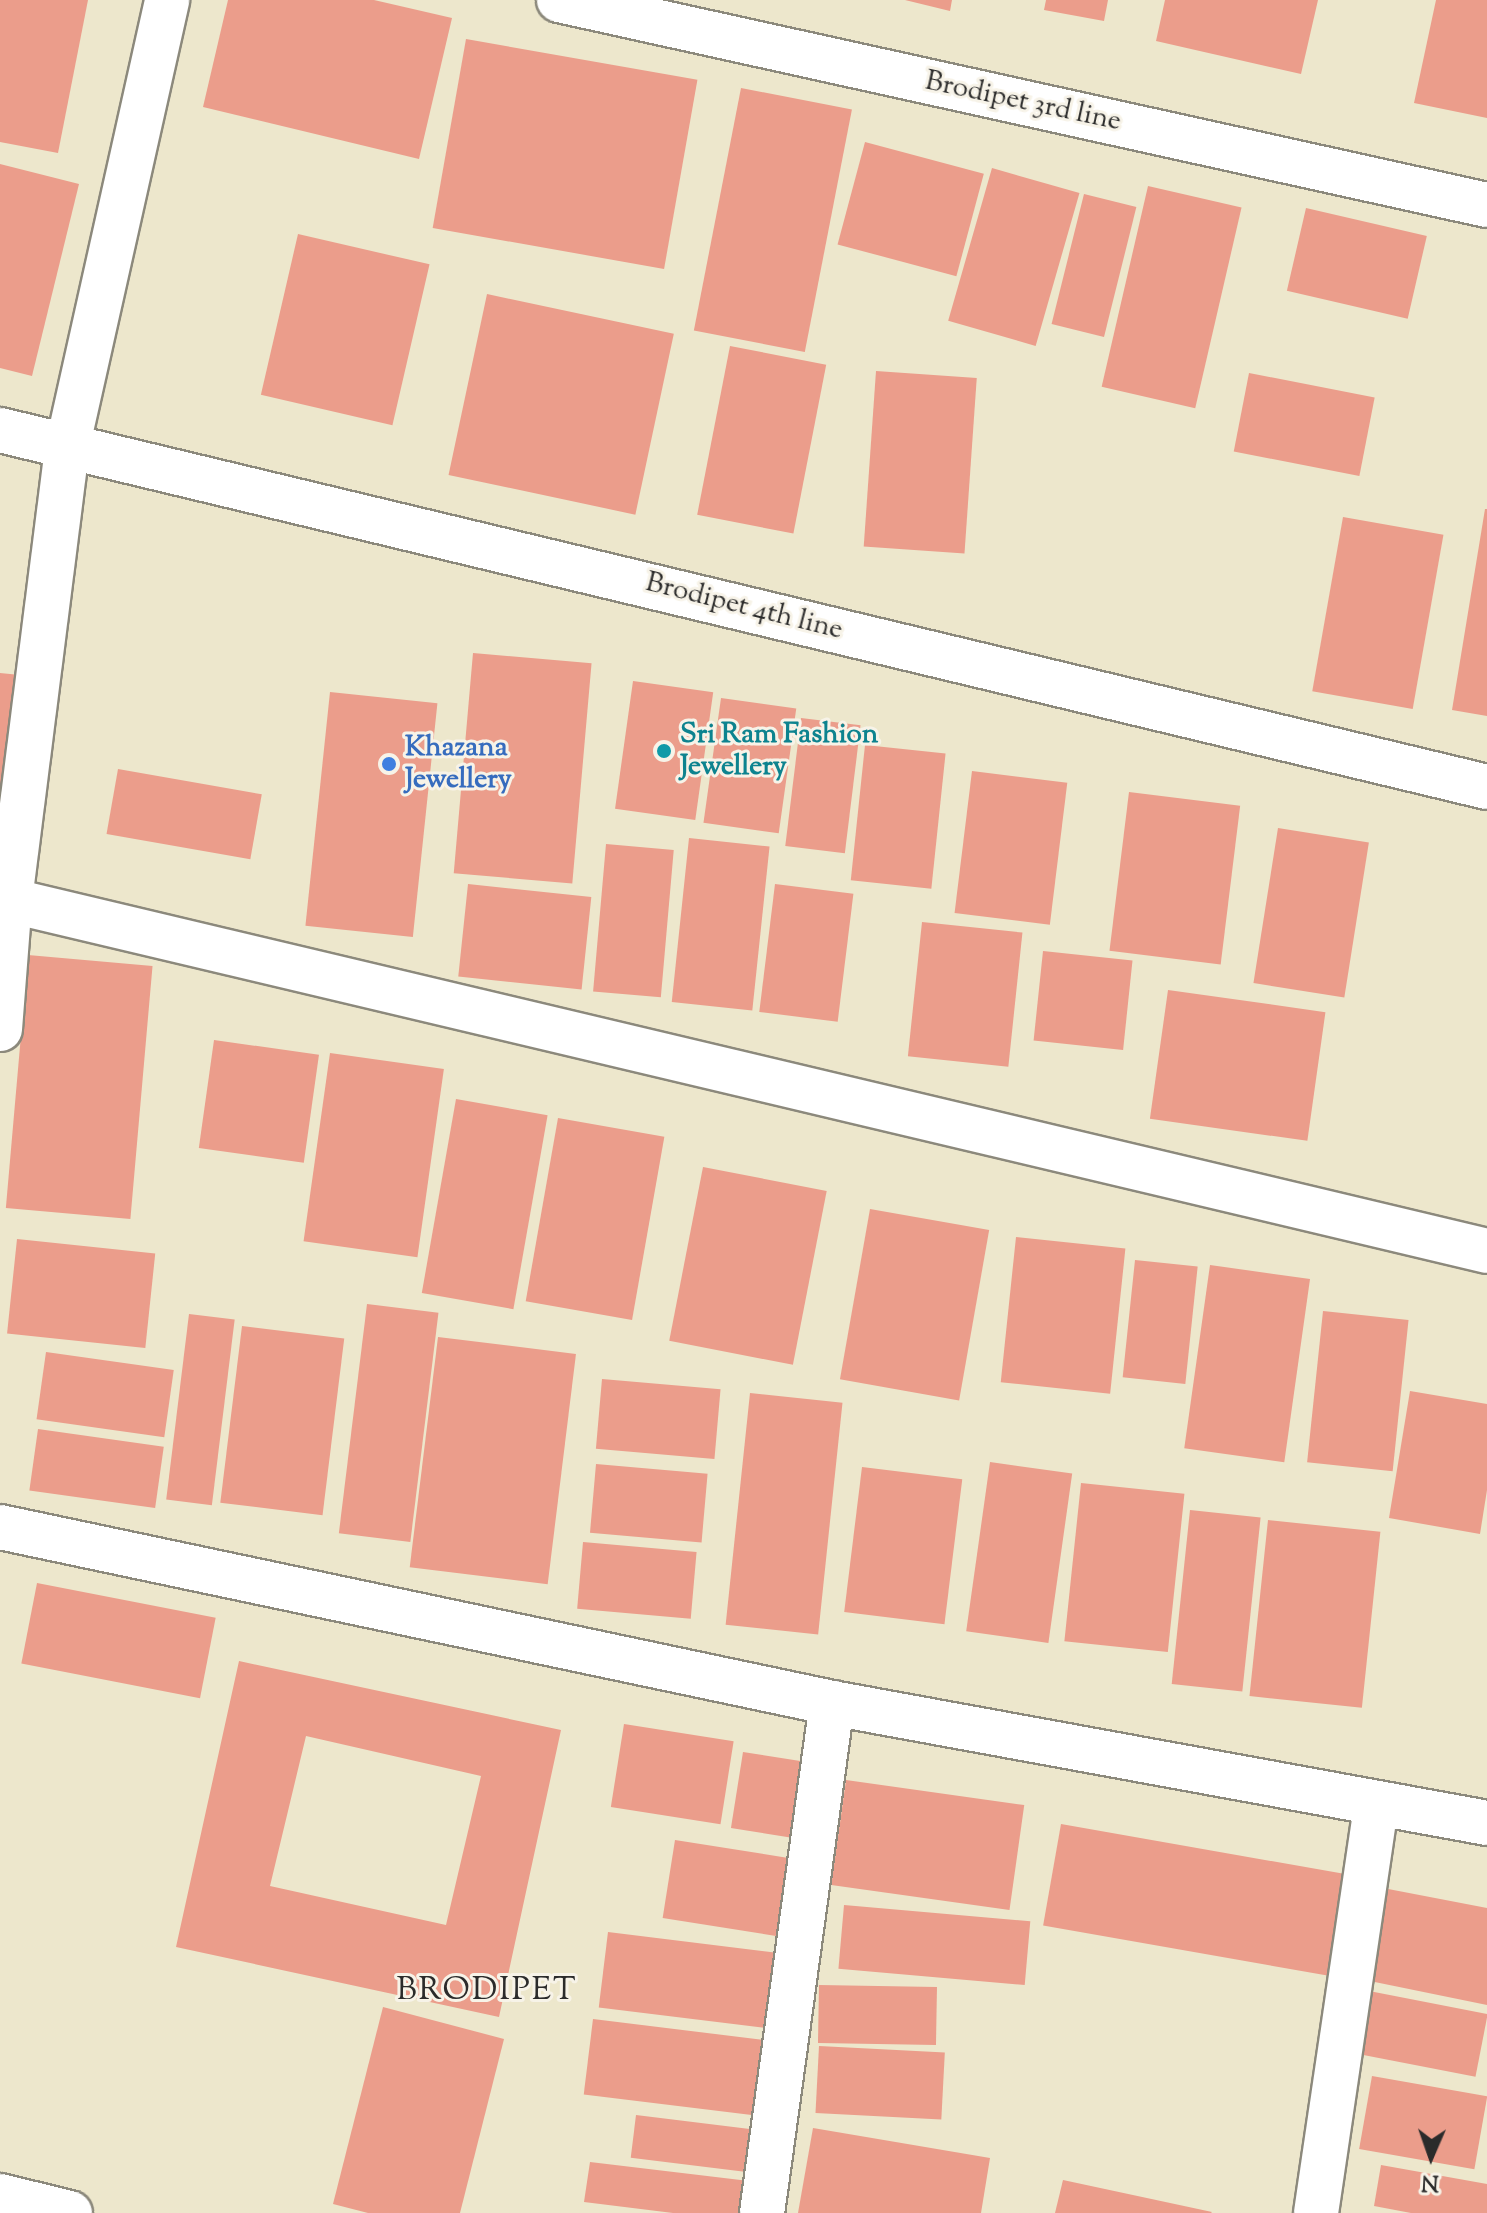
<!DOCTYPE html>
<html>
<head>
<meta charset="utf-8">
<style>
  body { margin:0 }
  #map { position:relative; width:1487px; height:2213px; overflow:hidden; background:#ede7cc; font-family:"Sorts Mill Goudy",serif }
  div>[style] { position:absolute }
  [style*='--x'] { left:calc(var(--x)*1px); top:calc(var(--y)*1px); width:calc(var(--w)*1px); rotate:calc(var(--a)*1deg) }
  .building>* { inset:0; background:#eb9d8b; transform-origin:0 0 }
  .roads { filter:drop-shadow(2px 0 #8c897c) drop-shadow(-2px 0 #8c897c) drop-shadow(0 2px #8c897c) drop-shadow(0 -2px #8c897c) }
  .street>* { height:44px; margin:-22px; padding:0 22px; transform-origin:22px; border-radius:22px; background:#fff }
  .secondary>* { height:44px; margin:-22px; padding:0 22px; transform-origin:22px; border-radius:22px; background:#fff }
  .dots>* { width:22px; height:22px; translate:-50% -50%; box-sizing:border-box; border:4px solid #f7f3e8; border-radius:50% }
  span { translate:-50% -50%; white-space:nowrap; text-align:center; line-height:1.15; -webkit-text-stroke:6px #f7f3e8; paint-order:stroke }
  .street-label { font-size:28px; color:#2b2b2b }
  .culture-label { font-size:28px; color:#0d838f; font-weight:700 }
  .left { translate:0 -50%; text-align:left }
  .shop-label { font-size:28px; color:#366cbe; font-weight:700 }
  .quarter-label { font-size:32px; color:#2b2b2b; letter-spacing:2px }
  .north { position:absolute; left:1391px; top:2117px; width:80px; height:80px; -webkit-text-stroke:6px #f7f3e8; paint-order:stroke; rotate:182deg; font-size:22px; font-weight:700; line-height:32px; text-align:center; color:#2b2b2b }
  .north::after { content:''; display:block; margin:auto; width:28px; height:36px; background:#2b2b2b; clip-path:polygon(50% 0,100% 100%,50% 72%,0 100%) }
</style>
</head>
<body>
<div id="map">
  <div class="building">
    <div style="clip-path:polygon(0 0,88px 0,58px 153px,0 142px)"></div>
    <div style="clip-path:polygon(228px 0,374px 0,452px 18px,419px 159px,203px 107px)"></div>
    <div style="clip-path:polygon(905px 0,952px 0,950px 11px)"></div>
    <div style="clip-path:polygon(1046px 0,1108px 0,1104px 21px,1044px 10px)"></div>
    <div style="clip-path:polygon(1165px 0,1318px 0,1301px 74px,1156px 41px)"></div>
    <div style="clip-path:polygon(1436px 0,1487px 0,1487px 118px,1414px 103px)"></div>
    <div style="left:466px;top:39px;width:235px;height:192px;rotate:10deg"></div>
    <div style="left:741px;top:88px;width:113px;height:247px;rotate:11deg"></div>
    <div style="left:865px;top:142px;width:123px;height:106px;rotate:15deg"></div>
    <div style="clip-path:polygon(0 164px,79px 184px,32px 376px,0 368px)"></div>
    <div style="left:992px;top:168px;width:91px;height:159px;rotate:16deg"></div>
    <div style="left:1148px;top:186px;width:96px;height:206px;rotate:13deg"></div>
    <div style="left:1084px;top:194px;width:54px;height:134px;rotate:14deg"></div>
    <div style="left:1306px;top:208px;width:124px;height:85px;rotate:13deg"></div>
    <div style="left:298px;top:234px;width:135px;height:165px;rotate:13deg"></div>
    <div style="left:487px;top:294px;width:191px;height:185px;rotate:12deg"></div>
    <div style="left:730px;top:346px;width:98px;height:172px;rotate:11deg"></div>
    <div style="left:876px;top:371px;width:101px;height:176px;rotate:4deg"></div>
    <div style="left:1249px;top:373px;width:128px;height:80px;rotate:11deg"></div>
    <div style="clip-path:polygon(1485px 509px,1487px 509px,1487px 716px,1452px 710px)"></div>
    <div style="left:1343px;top:517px;width:102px;height:177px;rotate:10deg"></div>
    <div style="left:473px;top:653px;width:119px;height:221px;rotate:5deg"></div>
    <div style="clip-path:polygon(0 673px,20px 675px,0 814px)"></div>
    <div style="left:633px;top:681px;width:81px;height:129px;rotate:8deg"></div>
    <div style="left:330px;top:692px;width:108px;height:235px;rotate:6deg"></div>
    <div style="left:721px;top:698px;width:76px;height:126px;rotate:8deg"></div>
    <div style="left:801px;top:718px;width:60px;height:129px;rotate:7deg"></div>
    <div style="left:865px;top:745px;width:81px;height:136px;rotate:6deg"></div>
    <div style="left:118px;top:769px;width:146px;height:66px;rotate:10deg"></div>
    <div style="left:972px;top:771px;width:96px;height:143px;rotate:7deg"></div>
    <div style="left:1129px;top:792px;width:112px;height:160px;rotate:7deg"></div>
    <div style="left:1278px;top:828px;width:92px;height:157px;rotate:9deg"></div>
    <div style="left:689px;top:838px;width:81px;height:165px;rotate:6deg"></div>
    <div style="left:606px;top:844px;width:68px;height:148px;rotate:5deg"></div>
    <div style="left:468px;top:884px;width:124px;height:93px;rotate:6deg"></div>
    <div style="left:775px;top:884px;width:79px;height:129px;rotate:7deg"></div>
    <div style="left:922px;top:922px;width:101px;height:135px;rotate:6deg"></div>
    <div style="left:1043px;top:951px;width:90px;height:90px;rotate:6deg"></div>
    <div style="left:28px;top:955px;width:125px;height:254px;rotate:5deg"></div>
    <div style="left:1168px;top:990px;width:159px;height:130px;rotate:8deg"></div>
    <div style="left:214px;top:1040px;width:106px;height:109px;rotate:8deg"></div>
    <div style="left:330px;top:1053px;width:115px;height:190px;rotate:8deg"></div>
    <div style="left:456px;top:1099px;width:93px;height:197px;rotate:10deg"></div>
    <div style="left:558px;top:1118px;width:108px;height:186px;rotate:10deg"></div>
    <div style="left:703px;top:1167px;width:126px;height:177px;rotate:11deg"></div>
    <div style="left:870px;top:1209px;width:121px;height:173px;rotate:10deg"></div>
    <div style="left:1016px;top:1237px;width:110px;height:146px;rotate:6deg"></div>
    <div style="left:17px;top:1239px;width:139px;height:95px;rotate:6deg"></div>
    <div style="left:1135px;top:1260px;width:63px;height:118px;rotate:6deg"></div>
    <div style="left:1210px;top:1265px;width:101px;height:185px;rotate:8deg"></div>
    <div style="left:367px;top:1304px;width:72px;height:231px;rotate:7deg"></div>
    <div style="left:1323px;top:1311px;width:86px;height:152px;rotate:6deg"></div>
    <div style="left:189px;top:1314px;width:46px;height:187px;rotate:7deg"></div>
    <div style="left:242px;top:1326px;width:103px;height:178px;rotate:7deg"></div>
    <div style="left:438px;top:1337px;width:139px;height:232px;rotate:7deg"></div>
    <div style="left:46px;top:1352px;width:129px;height:68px;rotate:8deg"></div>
    <div style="left:602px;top:1379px;width:119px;height:70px;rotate:5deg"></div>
    <div style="clip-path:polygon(1410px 1391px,1487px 1404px,1487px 1490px,1480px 1534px,1389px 1518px)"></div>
    <div style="left:750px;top:1393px;width:93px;height:233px;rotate:6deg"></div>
    <div style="left:38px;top:1429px;width:127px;height:62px;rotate:8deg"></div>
    <div style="left:990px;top:1462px;width:83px;height:171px;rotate:8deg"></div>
    <div style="left:596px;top:1464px;width:112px;height:69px;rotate:5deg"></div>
    <div style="left:862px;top:1467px;width:101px;height:146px;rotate:7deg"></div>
    <div style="left:1081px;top:1483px;width:104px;height:159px;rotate:6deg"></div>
    <div style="left:1190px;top:1510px;width:71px;height:175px;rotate:6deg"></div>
    <div style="left:1268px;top:1520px;width:113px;height:177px;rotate:6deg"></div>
    <div style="left:583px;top:1542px;width:114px;height:67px;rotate:5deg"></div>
    <div style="left:37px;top:1583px;width:182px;height:82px;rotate:11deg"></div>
    <div style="clip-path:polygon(evenodd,239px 1661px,561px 1730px,499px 2017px,176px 1947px,239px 1661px,306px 1736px,481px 1776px,446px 1925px,270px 1886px,306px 1736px)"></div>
    <div style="left:624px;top:1724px;width:111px;height:84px;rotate:9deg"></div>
    <div style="left:743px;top:1752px;width:79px;height:77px;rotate:9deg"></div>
    <div style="left:846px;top:1780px;width:180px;height:106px;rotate:8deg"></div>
    <div style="left:1061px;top:1824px;width:290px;height:103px;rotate:10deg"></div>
    <div style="left:675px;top:1840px;width:121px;height:79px;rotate:9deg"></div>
    <div style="clip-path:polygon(1383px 1888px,1487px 1908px,1487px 2005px,1365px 1980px)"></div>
    <div style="left:844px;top:1905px;width:187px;height:64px;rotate:5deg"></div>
    <div style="left:608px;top:1932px;width:189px;height:76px;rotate:7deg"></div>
    <div style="left:819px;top:1985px;width:118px;height:58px;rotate:1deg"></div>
    <div style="left:1364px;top:1990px;width:126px;height:64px;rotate:11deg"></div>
    <div style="clip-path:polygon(383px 2007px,504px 2039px,460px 2213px,368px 2213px,333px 2204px)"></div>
    <div style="left:593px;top:2019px;width:187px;height:76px;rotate:7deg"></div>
    <div style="left:819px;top:2046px;width:126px;height:67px;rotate:3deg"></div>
    <div style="left:1372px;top:2076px;width:117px;height:74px;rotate:10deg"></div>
    <div style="left:636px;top:2115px;width:129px;height:43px;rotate:7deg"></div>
    <div style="clip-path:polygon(813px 2128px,990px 2158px,981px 2213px,798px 2213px)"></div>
    <div style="clip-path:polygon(590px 2162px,749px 2181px,744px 2213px,673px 2213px,584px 2202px)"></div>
    <div style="clip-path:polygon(1381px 2165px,1487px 2184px,1487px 2213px,1411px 2213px,1374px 2206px)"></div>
    <div style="clip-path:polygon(1063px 2180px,1212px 2212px,1211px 2213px,1055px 2213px)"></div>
  </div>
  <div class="roads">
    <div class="street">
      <div style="--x:559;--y:0;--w:950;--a:12.46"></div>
      <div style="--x:0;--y:898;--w:1528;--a:13.35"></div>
      <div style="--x:0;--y:1029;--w:129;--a:-85.6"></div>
      <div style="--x:10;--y:900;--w:460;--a:-82.8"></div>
      <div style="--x:68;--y:444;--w:455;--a:-77.4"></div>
      <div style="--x:0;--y:1527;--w:850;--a:11.94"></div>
      <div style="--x:832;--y:1703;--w:666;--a:10.38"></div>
      <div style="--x:0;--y:2196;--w:72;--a:13.7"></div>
      <div style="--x:762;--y:2213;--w:515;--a:-82.18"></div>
      <div style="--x:1316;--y:2213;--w:411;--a:-81.6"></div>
    </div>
    <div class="secondary">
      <div style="--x:0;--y:430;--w:1529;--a:13.5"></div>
    </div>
  </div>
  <div class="dots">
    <div style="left:664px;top:751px;background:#0f9aa8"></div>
    <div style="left:389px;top:764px;background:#3f7fe0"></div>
  </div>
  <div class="street-label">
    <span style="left:1023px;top:102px;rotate:12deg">Brodipet 3rd line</span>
    <span style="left:744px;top:607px;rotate:14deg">Brodipet 4th line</span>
  </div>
  <div class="culture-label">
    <span class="left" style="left:680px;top:751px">Sri Ram Fashion<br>Jewellery</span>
  </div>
  <div class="shop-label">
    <span class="left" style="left:405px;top:764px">Khazana<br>Jewellery</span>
  </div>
  <div class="quarter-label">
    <span style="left:487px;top:1991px">BRODIPET</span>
  </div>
  <div class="north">N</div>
</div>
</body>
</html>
